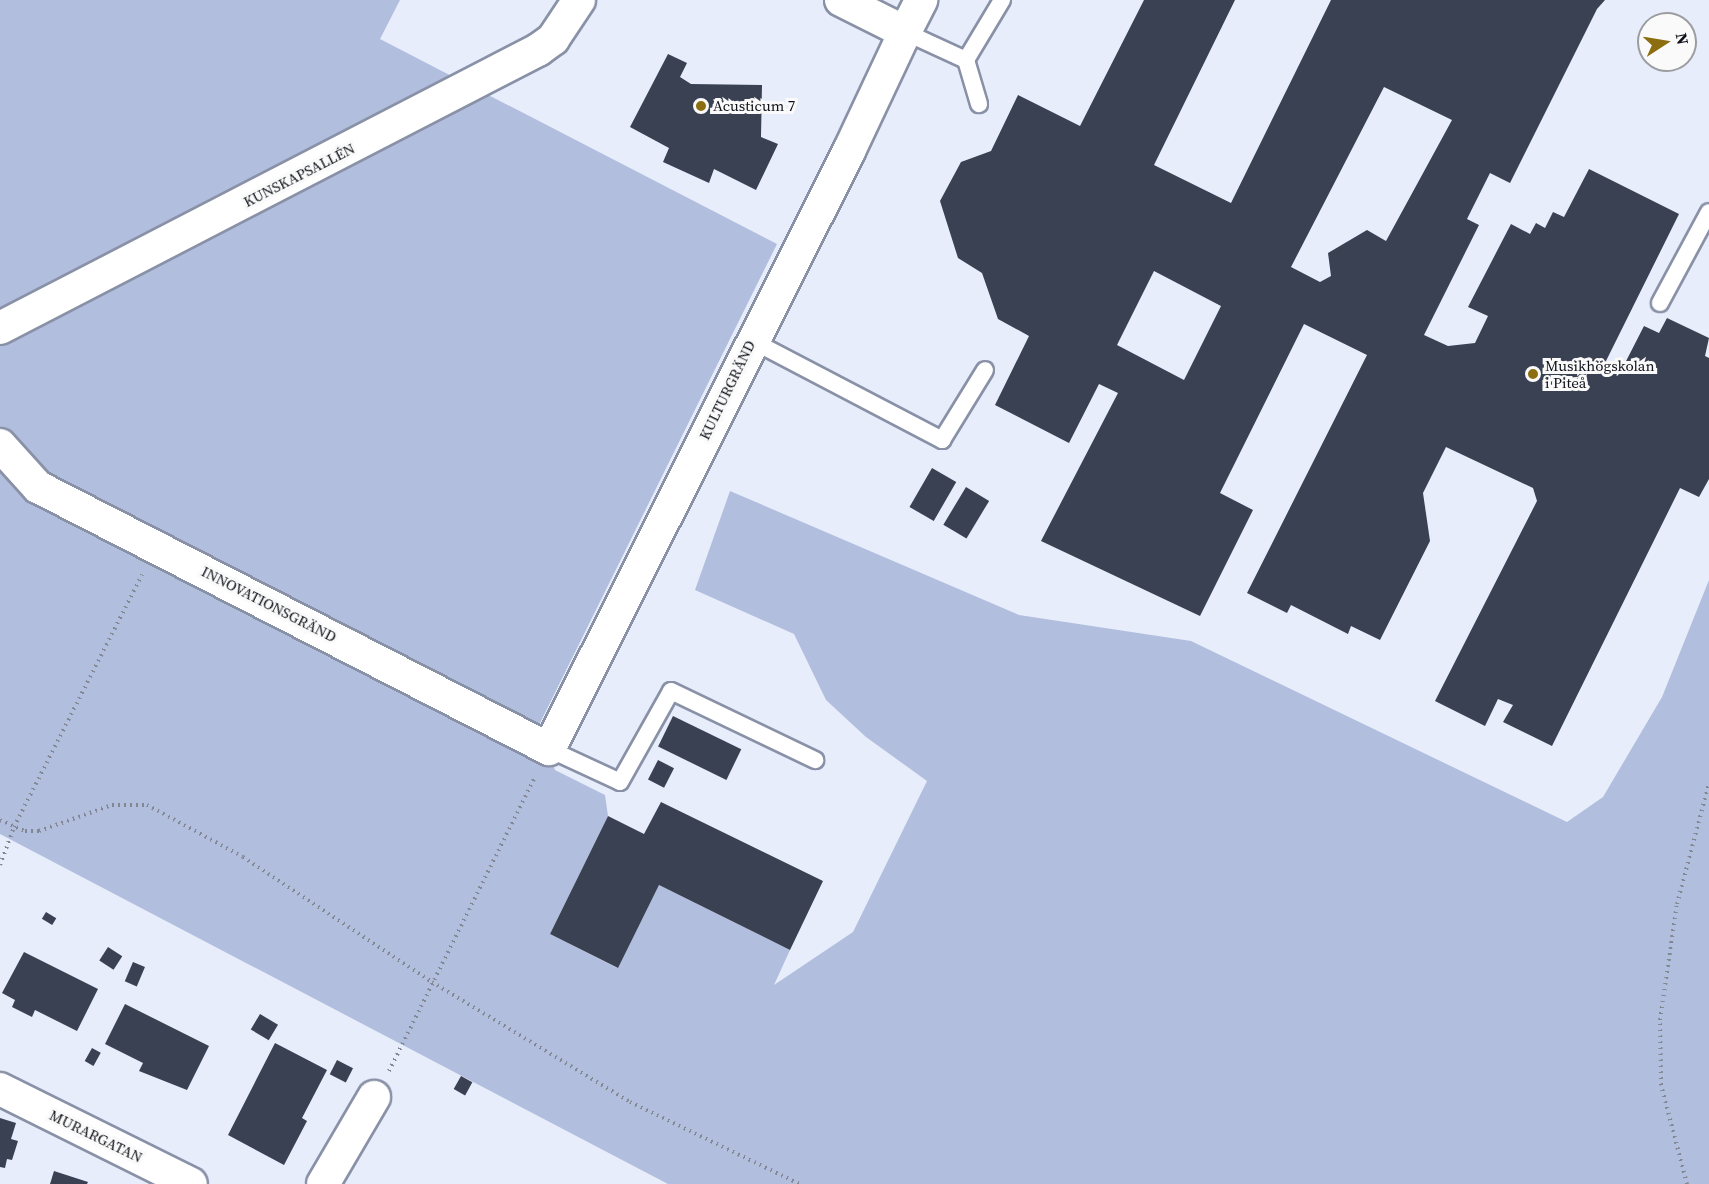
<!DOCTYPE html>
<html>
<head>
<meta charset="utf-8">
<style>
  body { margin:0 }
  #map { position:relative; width:1709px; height:1184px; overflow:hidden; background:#e7edfb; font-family:"Source Serif 4",serif }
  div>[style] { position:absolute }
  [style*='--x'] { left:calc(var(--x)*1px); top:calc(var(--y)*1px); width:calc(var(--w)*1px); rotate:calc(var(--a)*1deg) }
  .green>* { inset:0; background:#b2bede }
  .building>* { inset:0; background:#3a4153; transform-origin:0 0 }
  .path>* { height:4px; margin-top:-2px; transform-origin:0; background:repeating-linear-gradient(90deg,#838792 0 1.5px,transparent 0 6px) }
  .roads { filter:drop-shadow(2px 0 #8991a7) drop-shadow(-2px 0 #8991a7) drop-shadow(0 2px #8991a7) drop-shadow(0 -2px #8991a7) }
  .lane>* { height:16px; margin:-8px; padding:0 8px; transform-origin:8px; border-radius:8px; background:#fff }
  .street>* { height:32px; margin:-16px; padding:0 16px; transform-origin:16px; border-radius:16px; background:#fff }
  .dots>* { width:16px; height:16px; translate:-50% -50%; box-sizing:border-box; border:3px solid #fafafa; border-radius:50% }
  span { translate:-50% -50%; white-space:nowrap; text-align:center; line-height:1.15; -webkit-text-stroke:6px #fafafa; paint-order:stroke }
  .poi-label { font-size:15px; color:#0f121a }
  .left { translate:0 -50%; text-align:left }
  .street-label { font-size:15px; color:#0f121a }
  .north { position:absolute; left:1637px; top:12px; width:60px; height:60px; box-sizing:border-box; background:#fafafa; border:2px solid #9c9da0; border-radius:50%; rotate:78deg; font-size:16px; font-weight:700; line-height:24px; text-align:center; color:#0f121a }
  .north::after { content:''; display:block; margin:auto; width:21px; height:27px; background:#8c6e11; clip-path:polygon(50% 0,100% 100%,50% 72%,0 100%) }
</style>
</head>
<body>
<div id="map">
  <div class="green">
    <div style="clip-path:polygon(0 0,400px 0,380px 39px,777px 244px,539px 725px,555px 770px,605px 795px,608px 816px,550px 934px,617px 968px,659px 885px,790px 950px,774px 985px,853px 932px,927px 781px,866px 737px,826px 700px,794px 634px,695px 590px,730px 491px,1019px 615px,1191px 641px,1567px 822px,1603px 797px,1662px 697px,1709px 580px,1709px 1184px,668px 1184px,0 834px)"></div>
  </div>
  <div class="building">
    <div style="clip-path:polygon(evenodd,1144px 0,1235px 0,1154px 165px,1231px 203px,1331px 0,1605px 0,1597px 9px,1510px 183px,1490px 173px,1467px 219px,1479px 225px,1424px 335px,1448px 346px,1475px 343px,1488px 316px,1468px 307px,1511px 224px,1530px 234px,1536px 223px,1545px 228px,1553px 212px,1564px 217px,1589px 169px,1679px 214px,1606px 361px,1622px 369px,1644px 326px,1659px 333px,1667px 318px,1709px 338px,1705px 356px,1709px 358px,1709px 479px,1699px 497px,1680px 488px,1552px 746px,1503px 722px,1513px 705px,1498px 699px,1485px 726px,1435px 701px,1537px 501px,1533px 488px,1446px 447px,1423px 493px,1430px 541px,1380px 640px,1351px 626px,1348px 634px,1291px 605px,1287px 613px,1247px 593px,1367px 355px,1304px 324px,1220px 493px,1253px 510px,1200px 616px,1041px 541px,1118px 393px,1099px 384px,1069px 443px,995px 405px,1029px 336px,998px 319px,982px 273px,958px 258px,940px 201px,961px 162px,991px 151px,1018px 95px,1080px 126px,1144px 0,1384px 87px,1452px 120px,1386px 241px,1367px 230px,1328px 253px,1331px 276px,1320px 282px,1291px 267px,1384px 87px,1144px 0,1154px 271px,1221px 306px,1184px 380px,1117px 345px,1154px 271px)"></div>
    <div style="clip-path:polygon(668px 54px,687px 63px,680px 77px,691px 84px,762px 85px,761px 137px,778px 144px,756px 190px,714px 169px,709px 183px,663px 162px,669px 148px,630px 127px)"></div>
    <div style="left:932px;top:468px;width:28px;height:45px;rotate:30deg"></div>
    <div style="left:966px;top:487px;width:27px;height:44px;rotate:31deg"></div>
    <div style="left:673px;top:716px;width:76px;height:34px;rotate:26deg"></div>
    <div style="left:658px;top:760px;width:18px;height:22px;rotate:27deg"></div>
    <div style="clip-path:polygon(661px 802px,823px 881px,790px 950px,659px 885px,618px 968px,550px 934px,608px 816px,644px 834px)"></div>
    <div style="left:46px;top:912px;width:12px;height:8px;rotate:31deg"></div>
    <div style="left:108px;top:947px;width:17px;height:16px;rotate:33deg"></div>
    <div style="clip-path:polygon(24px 952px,98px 989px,77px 1031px,35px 1010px,32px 1017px,12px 1007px,15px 1000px,2px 993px)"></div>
    <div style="left:133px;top:962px;width:13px;height:21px;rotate:23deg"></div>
    <div style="clip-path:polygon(125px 1004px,209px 1046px,187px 1090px,139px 1071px,143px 1063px,105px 1044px)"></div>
    <div style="left:260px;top:1014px;width:21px;height:18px;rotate:31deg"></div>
    <div style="clip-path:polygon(275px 1043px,327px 1070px,302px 1118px,307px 1121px,284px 1165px,228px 1135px)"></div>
    <div style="left:92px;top:1048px;width:10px;height:15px;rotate:29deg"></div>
    <div style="left:337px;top:1060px;width:18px;height:16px;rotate:27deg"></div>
    <div style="left:461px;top:1076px;width:13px;height:15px;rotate:29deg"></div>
    <div style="clip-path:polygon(0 1118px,16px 1123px,11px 1139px,18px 1141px,12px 1160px,7px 1159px,5px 1168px,0 1167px)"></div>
    <div style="clip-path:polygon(54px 1171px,88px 1182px,87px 1184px,50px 1184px)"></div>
  </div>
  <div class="path">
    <div style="--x:0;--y:820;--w:27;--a:24"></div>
    <div style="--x:25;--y:831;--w:14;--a:0"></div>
    <div style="--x:39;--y:831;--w:77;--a:-19.6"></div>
    <div style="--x:112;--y:805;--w:35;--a:0"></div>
    <div style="--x:147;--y:805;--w:109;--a:28.4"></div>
    <div style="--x:243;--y:857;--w:227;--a:33.5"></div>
    <div style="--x:432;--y:982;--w:232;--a:31.2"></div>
    <div style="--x:630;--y:1102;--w:189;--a:25.8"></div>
    <div style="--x:0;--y:865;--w:40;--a:-69.8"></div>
    <div style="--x:14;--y:827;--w:283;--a:-63.1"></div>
    <div style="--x:389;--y:1071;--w:328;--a:-63.6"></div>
    <div style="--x:1687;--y:1184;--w:102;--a:-104.7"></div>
    <div style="--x:1661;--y:1085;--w:65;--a:-90.9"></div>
    <div style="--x:1660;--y:1020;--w:117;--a:-81.7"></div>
    <div style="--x:1677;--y:904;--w:125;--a:-75.2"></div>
  </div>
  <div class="roads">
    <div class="lane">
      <div style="--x:905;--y:32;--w:67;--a:24.7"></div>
      <div style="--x:966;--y:60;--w:46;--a:73.5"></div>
      <div style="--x:966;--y:60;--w:70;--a:-59"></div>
      <div style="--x:1660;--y:303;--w:103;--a:-61.7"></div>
      <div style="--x:751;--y:340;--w:216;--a:27.6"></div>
      <div style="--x:942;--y:440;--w:82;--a:-58.4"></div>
      <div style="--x:549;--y:749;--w:78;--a:24.9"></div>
      <div style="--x:620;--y:782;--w:104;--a:-60.7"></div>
      <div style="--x:671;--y:691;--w:160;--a:25.6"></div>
    </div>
    <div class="street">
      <div style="--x:841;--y:0;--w:72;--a:26.6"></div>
      <div style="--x:905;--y:32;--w:36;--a:-63"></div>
      <div style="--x:0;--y:328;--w:606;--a:-27.33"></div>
      <div style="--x:538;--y:50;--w:19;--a:-36"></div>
      <div style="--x:553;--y:39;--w:47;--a:-56.3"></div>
      <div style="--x:0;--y:445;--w:57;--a:47.9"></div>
      <div style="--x:38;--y:487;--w:574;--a:27.15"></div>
      <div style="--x:549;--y:749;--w:669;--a:-63.36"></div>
      <div style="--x:849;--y:151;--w:132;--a:-64.8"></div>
      <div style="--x:0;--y:1089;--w:213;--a:26.4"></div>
      <div style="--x:323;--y:1184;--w:101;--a:-59.6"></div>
    </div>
  </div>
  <div class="dots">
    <div style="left:701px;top:106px;background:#8c6e11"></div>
    <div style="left:1533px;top:374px;background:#8c6e11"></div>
  </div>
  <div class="poi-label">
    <span class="left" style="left:713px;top:106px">Acusticum 7</span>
    <span class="left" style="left:1545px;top:374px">Musikhögskolan<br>i Piteå</span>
  </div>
  <div class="street-label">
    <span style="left:299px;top:175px;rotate:-27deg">KUNSKAPSALLÉN</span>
    <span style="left:727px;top:390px;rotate:-64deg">KULTURGRÄND</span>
    <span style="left:269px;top:604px;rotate:27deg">INNOVATIONSGRÄND</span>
    <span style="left:96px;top:1136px;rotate:26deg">MURARGATAN</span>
  </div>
  <div class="north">N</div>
</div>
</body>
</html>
